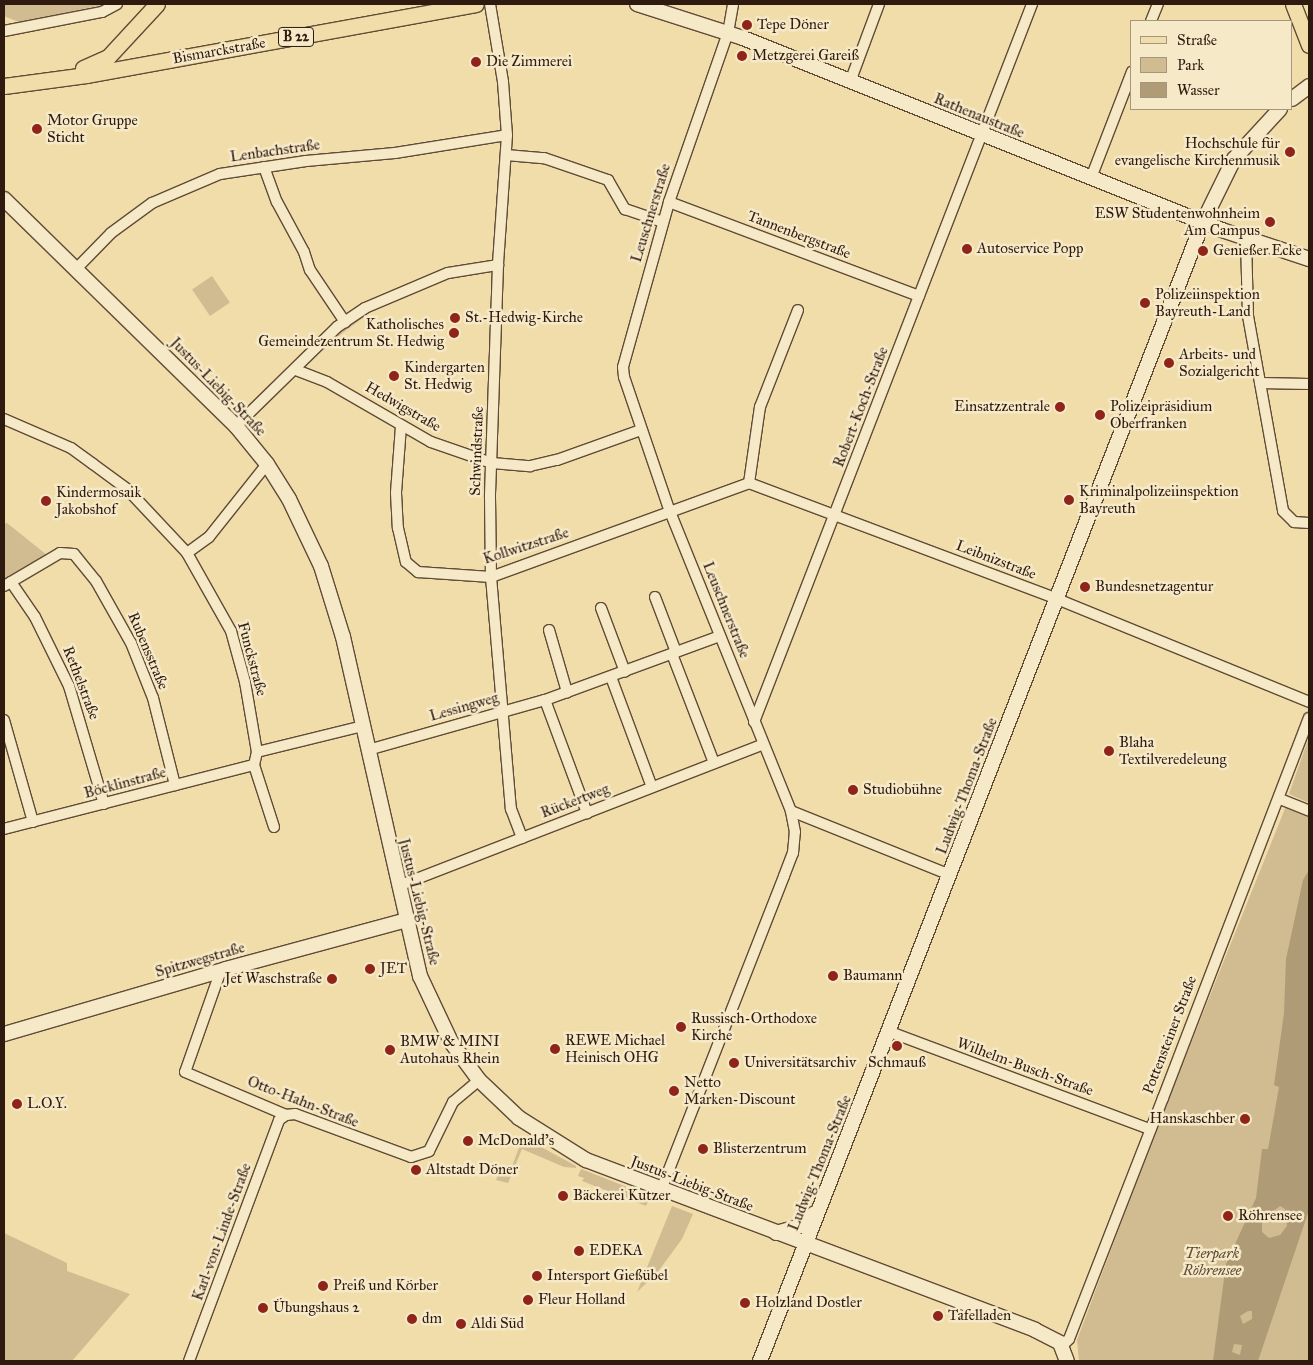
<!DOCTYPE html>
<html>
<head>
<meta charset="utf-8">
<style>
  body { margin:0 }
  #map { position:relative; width:1313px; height:1365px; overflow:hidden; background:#f1ddaa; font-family:"IM FELL Great Primer",serif }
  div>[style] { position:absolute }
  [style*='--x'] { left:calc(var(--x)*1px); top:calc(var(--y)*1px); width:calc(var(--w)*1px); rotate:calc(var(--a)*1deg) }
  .green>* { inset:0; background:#d0bc90; transform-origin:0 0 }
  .water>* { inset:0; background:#af9b76 }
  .roads { filter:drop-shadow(1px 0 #604b36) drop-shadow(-1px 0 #604b36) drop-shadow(0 1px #604b36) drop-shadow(0 -1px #604b36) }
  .street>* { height:10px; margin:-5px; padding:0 5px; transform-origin:5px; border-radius:5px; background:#f6e9c8 }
  .secondary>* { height:14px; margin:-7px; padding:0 7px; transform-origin:7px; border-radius:7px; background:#f6e9c8 }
  .primary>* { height:15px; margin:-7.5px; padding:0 7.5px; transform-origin:7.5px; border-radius:7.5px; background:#f1ddaa }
  .dots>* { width:14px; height:14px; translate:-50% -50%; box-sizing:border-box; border:2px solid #f6e9c8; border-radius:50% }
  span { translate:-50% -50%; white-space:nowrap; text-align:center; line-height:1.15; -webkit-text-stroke:5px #f6e9c8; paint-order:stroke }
  .shield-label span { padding:1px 4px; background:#f6e9c8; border:1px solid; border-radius:4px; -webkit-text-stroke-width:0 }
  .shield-label { font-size:14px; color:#2f1a10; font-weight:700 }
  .poi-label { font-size:15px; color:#2f1a10 }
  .left { translate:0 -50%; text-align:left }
  .right { translate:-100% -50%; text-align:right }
  .street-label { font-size:15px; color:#2f1a10 }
  .park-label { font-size:15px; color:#5f4b36; font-style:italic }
  .frame { position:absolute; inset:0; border:5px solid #2f1a10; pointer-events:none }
  .legend { position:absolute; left:1130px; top:20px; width:162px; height:90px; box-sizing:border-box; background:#f6e9c8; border:1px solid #a6967e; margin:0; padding:6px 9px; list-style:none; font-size:15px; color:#2f1a10 }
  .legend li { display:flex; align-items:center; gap:10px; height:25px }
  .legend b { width:25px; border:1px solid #a6967e }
</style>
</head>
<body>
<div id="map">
  <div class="green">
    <div style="clip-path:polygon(4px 4px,106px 4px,21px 23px,4px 16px)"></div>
    <div style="left:212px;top:276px;width:32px;height:24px;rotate:56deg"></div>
    <div style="left:361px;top:313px;width:5px;height:60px;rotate:53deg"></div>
    <div style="clip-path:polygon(7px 523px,47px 555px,4px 581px,4px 524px)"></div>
    <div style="clip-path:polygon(1309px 737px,1309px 803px,1289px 794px)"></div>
    <div style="clip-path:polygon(1286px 806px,1309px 817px,1309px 1361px,1079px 1361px,1077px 1340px,1154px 1135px)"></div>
    <div style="clip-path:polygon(523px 1137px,576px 1166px,576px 1168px,564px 1167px,522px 1149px,508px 1183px,496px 1180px,499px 1173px,508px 1177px)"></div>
    <div style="clip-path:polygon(581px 1169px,650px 1196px,646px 1206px,582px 1181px,584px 1178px,578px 1176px)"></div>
    <div style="clip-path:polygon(672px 1206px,693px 1214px,682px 1239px,657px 1273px,637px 1292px)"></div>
    <div style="clip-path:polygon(4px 1233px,67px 1263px,67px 1271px,130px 1294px,72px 1361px,4px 1361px)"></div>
  </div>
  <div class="water">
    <div style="clip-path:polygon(evenodd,1309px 870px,1309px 1210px,1258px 1361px,1213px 1361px,1226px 1264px,1256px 1198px,1262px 1149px,1268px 1149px,1279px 1087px,1274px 1085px,1284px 1013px,1286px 959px,1303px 880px,1309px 870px,1280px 1206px,1285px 1209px,1287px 1226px,1280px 1235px,1269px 1238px,1262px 1232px,1262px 1220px,1280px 1206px,1309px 870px,1248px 1311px,1252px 1311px,1252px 1319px,1243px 1324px,1240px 1316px,1248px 1311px,1309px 870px,1234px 1344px,1242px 1345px,1240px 1355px,1232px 1352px,1234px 1344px)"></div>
  </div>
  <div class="roads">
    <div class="street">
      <div style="--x:490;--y:4;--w:79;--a:80.5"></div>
      <div style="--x:503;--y:82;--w:53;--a:85.7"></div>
      <div style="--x:507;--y:135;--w:130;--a:94"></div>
      <div style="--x:498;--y:265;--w:232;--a:92"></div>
      <div style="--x:490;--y:497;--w:80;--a:89.3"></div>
      <div style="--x:491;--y:577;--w:233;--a:85.1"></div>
      <div style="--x:511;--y:809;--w:31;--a:69"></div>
      <div style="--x:1151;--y:21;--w:18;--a:-68"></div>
      <div style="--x:4;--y:31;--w:100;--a:-11"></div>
      <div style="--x:102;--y:12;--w:17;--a:-28"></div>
      <div style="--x:850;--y:82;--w:83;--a:-69.6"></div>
      <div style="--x:506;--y:155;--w:38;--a:5"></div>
      <div style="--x:544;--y:158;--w:68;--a:19"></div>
      <div style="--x:608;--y:180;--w:34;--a:60"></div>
      <div style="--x:625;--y:209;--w:40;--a:18.9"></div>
      <div style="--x:264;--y:167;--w:37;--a:70"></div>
      <div style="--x:277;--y:202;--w:57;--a:61.6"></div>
      <div style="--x:304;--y:252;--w:19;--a:72"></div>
      <div style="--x:310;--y:270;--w:63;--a:56.1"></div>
      <div style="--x:1091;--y:178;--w:114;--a:-68.9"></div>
      <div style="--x:669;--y:202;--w:267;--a:20.6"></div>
      <div style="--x:1246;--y:239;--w:77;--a:88.5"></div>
      <div style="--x:1248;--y:316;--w:198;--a:79.8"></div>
      <div style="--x:1283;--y:511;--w:16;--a:45"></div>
      <div style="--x:1294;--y:522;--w:15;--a:4"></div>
      <div style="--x:76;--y:269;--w:50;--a:-45.8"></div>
      <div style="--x:111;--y:233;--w:51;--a:-36.2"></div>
      <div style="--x:152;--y:203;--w:74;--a:-23.1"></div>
      <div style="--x:220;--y:174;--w:87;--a:-8.6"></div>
      <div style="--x:306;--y:161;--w:89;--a:-5.1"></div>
      <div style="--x:395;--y:153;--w:113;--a:-9.1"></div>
      <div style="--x:296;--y:370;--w:33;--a:21"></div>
      <div style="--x:327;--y:382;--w:120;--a:30"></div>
      <div style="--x:431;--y:442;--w:65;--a:19"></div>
      <div style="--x:492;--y:463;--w:38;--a:5"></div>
      <div style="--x:530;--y:466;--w:28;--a:-13"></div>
      <div style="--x:557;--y:460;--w:89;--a:-19.7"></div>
      <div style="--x:1260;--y:383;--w:49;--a:1.2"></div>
      <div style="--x:4;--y:419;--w:73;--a:23.4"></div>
      <div style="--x:71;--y:448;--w:27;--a:36"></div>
      <div style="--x:93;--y:464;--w:42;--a:36.3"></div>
      <div style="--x:127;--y:489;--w:88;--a:46.8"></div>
      <div style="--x:187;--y:553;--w:90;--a:60.6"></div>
      <div style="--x:231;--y:631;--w:53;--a:74.6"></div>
      <div style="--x:245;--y:682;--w:71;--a:80.3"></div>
      <div style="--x:236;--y:426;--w:141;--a:-44.4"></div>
      <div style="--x:337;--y:327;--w:34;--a:-34"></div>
      <div style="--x:365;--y:308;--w:90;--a:-22.9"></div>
      <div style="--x:448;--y:273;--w:51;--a:-9.1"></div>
      <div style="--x:401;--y:426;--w:67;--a:94.3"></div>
      <div style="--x:396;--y:493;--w:35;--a:87"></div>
      <div style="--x:398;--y:528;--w:35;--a:77"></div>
      <div style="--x:406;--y:562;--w:16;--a:40"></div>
      <div style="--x:418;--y:572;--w:73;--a:3.9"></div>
      <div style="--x:491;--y:577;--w:275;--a:-20"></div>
      <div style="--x:749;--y:483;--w:329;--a:20.6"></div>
      <div style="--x:1057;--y:599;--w:272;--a:22.2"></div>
      <div style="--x:749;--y:483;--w:77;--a:-81.8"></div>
      <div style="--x:760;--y:407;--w:104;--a:-68.6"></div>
      <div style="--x:187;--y:553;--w:27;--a:-36"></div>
      <div style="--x:209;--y:537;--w:93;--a:-51.5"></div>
      <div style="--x:11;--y:582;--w:42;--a:55.6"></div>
      <div style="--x:35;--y:617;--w:77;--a:63.8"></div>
      <div style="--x:69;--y:686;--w:123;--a:73.5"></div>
      <div style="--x:4;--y:586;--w:65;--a:-30.5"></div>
      <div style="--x:60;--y:553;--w:14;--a:4"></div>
      <div style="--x:74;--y:554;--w:35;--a:51"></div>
      <div style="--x:96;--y:581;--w:71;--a:60.6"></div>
      <div style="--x:131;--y:643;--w:59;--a:68.2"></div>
      <div style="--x:153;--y:698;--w:90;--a:75.8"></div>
      <div style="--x:655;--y:597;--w:59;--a:69.1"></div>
      <div style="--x:601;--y:608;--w:68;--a:69.4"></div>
      <div style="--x:549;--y:630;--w:65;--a:73.8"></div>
      <div style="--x:672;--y:654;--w:117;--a:68.9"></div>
      <div style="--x:611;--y:677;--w:117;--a:69.6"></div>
      <div style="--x:545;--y:700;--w:121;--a:69.6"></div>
      <div style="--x:4;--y:720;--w:106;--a:74.1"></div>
      <div style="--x:754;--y:722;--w:770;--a:-68.83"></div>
      <div style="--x:368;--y:750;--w:184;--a:-15.8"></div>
      <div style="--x:545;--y:700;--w:186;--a:-20.1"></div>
      <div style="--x:1280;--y:799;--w:31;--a:22"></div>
      <div style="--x:791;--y:811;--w:171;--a:21.9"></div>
      <div style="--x:274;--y:827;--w:65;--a:-107.9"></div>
      <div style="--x:254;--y:765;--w:13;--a:-77"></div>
      <div style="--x:257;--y:752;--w:109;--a:-13.8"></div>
      <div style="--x:4;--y:829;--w:258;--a:-14.4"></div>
      <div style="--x:398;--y:886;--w:390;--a:-21.2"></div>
      <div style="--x:221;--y:970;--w:108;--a:109.4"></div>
      <div style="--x:185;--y:1072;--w:110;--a:23.1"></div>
      <div style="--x:286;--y:1115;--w:9;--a:-6"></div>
      <div style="--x:295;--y:1114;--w:124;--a:20.3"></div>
      <div style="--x:411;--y:1157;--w:19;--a:-18"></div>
      <div style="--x:429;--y:1151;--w:55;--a:-63.9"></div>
      <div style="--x:453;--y:1102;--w:34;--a:-40"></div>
      <div style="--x:890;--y:1032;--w:278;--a:20.5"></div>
      <div style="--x:661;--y:1190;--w:337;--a:-68.6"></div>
      <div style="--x:784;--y:876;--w:25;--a:-69"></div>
      <div style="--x:793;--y:853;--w:21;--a:-85"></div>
      <div style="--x:795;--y:832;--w:21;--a:-101"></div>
      <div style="--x:791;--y:811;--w:323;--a:-112"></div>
      <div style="--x:670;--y:512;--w:143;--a:-108.8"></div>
      <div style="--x:624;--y:377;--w:10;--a:-96"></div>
      <div style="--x:623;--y:367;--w:171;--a:-74.4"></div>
      <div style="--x:669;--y:202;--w:179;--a:-70.8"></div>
      <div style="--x:728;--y:33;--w:29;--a:-80"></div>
      <div style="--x:1062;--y:1346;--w:10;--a:-45"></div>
      <div style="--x:1069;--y:1339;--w:259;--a:-68.7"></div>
      <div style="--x:1163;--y:1098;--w:407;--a:-69"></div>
      <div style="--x:189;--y:1361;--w:257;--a:-69.5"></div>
      <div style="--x:279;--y:1120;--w:9;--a:-36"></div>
    </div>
    <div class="secondary">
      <div style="--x:637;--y:4;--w:111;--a:17.8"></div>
      <div style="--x:743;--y:38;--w:516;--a:21.84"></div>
      <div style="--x:1222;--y:230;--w:92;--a:18.4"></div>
      <div style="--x:1292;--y:99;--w:21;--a:-37"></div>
      <div style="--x:4;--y:199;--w:325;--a:44.4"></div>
      <div style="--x:236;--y:426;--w:49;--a:50.8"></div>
      <div style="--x:267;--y:464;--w:41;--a:57.8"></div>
      <div style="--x:289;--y:499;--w:74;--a:64.5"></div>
      <div style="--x:321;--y:566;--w:74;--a:72.8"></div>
      <div style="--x:343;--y:637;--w:348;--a:77.2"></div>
      <div style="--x:420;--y:976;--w:73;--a:64.8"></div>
      <div style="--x:451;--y:1042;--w:47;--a:53.6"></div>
      <div style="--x:479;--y:1080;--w:55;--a:43.5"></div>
      <div style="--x:519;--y:1118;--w:79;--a:32.1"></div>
      <div style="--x:586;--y:1160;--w:480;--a:20.7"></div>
      <div style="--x:1035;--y:1330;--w:28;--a:27"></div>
      <div style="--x:1060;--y:1343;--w:19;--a:69"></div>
      <div style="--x:4;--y:1034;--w:231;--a:-16.3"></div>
      <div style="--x:226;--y:969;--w:187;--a:-15.2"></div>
      <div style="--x:776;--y:1233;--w:25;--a:-16"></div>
      <div style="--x:800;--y:1226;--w:20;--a:-41"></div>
      <div style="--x:760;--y:1361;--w:1222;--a:-68.75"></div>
      <div style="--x:1203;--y:222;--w:70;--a:-63.8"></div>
      <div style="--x:1234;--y:159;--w:68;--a:-47.4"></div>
    </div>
    <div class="primary">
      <div style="--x:1293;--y:4;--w:44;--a:68.7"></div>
      <div style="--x:83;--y:68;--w:27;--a:-24"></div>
      <div style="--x:108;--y:57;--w:72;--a:-47.2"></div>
      <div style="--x:4;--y:86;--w:83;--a:-7.6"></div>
      <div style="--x:86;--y:75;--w:396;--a:-10.3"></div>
    </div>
  </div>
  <div class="dots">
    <div style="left:747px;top:25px;background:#8f2418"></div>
    <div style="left:742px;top:56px;background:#8f2418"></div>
    <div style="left:476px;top:62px;background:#8f2418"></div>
    <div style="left:37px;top:129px;background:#8f2418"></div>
    <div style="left:1290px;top:152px;background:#8f2418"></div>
    <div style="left:1270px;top:222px;background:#8f2418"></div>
    <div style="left:967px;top:249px;background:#8f2418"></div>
    <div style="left:1203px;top:251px;background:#8f2418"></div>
    <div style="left:1145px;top:303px;background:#8f2418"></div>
    <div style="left:455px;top:318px;background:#8f2418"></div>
    <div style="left:454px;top:333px;background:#8f2418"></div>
    <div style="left:1169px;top:363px;background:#8f2418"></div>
    <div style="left:394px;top:376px;background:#8f2418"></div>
    <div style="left:1060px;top:407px;background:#8f2418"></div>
    <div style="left:1100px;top:415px;background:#8f2418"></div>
    <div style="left:1069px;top:500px;background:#8f2418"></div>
    <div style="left:46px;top:501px;background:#8f2418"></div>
    <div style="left:1085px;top:587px;background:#8f2418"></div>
    <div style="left:1109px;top:751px;background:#8f2418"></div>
    <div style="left:853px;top:790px;background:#8f2418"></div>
    <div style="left:370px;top:969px;background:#8f2418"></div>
    <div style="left:833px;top:976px;background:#8f2418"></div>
    <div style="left:332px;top:979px;background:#8f2418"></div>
    <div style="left:681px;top:1027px;background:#8f2418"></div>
    <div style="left:897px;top:1046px;background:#8f2418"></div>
    <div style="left:555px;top:1049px;background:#8f2418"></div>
    <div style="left:390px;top:1050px;background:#8f2418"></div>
    <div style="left:734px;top:1063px;background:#8f2418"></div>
    <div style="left:674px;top:1091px;background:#8f2418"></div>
    <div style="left:17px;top:1104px;background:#8f2418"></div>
    <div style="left:1245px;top:1119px;background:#8f2418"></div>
    <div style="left:468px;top:1141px;background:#8f2418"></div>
    <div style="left:703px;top:1149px;background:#8f2418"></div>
    <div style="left:416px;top:1170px;background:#8f2418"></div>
    <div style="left:563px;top:1196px;background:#8f2418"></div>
    <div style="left:1228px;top:1216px;background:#8f2418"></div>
    <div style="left:579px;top:1251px;background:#8f2418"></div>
    <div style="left:537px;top:1276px;background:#8f2418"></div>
    <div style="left:323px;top:1286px;background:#8f2418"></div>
    <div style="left:528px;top:1300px;background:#8f2418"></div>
    <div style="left:745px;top:1303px;background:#8f2418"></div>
    <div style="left:263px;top:1308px;background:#8f2418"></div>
    <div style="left:938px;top:1316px;background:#8f2418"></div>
    <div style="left:412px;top:1319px;background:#8f2418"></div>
    <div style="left:461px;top:1324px;background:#8f2418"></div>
  </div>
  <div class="shield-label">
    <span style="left:296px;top:37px">B 22</span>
  </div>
  <div class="poi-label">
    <span class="left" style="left:757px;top:25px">Tepe Döner</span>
    <span class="left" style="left:752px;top:56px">Metzgerei Gareiß</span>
    <span class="left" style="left:486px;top:62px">Die Zimmerei</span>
    <span class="left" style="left:47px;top:129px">Motor Gruppe<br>Sticht</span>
    <span class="right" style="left:1280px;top:152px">Hochschule für<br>evangelische Kirchenmusik</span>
    <span class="right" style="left:1260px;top:222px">ESW Studentenwohnheim<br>Am Campus</span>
    <span class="left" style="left:977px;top:249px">Autoservice Popp</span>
    <span class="left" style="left:1213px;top:251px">Genießer Ecke</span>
    <span class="left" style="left:1155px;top:303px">Polizeiinspektion<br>Bayreuth-Land</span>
    <span class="left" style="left:465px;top:318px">St.-Hedwig-Kirche</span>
    <span class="right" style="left:444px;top:333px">Katholisches<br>Gemeindezentrum St. Hedwig</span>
    <span class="left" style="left:1179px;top:363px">Arbeits- und<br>Sozialgericht</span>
    <span class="left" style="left:404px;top:376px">Kindergarten<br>St. Hedwig</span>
    <span class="left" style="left:1110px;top:415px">Polizeipräsidium<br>Oberfranken</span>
    <span class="right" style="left:1050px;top:407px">Einsatzzentrale</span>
    <span class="left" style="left:1079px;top:500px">Kriminalpolizeiinspektion<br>Bayreuth</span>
    <span class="left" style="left:56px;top:501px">Kindermosaik<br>Jakobshof</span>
    <span class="left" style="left:1095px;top:587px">Bundesnetzagentur</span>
    <span class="left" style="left:1119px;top:751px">Blaha<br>Textilveredeleung</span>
    <span class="left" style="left:863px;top:790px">Studiobühne</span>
    <span class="left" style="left:380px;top:969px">JET</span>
    <span class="left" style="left:843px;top:976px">Baumann</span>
    <span class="right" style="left:322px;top:979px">Jet Waschstraße</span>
    <span class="left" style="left:691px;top:1027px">Russisch-Orthodoxe<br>Kirche</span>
    <span class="left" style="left:565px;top:1049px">REWE Michael<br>Heinisch OHG</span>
    <span class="left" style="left:400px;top:1050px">BMW &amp; MINI<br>Autohaus Rhein</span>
    <span class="left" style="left:744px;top:1063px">Universitätsarchiv</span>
    <span style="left:897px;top:1063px">Schmauß</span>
    <span class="left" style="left:684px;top:1091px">Netto<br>Marken-Discount</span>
    <span class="left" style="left:27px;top:1104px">L.O.Y.</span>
    <span class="right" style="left:1235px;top:1119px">Hanskaschber</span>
    <span class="left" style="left:478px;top:1141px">McDonald's</span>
    <span class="left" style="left:713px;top:1149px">Blisterzentrum</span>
    <span class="left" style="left:426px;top:1170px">Altstadt Döner</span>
    <span class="left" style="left:573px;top:1196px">Bäckerei Kutzer</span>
    <span class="left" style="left:1238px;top:1216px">Röhrensee</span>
    <span class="left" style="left:589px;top:1251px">EDEKA</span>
    <span class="left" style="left:547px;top:1276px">Intersport Gießübel</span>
    <span class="left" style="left:333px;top:1286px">Preiß und Körber</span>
    <span class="left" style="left:538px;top:1300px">Fleur Holland</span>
    <span class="left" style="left:755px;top:1303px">Holzland Dostler</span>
    <span class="left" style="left:273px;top:1308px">Übungshaus 2</span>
    <span class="left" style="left:948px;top:1316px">Tafelladen</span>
    <span class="left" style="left:422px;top:1319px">dm</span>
    <span class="left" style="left:471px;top:1324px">Aldi Süd</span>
  </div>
  <div class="street-label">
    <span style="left:219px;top:51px;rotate:-10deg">Bismarckstraße</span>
    <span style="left:979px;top:116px;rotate:22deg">Rathenaustraße</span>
    <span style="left:275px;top:151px;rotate:-8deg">Lenbachstraße</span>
    <span style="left:651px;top:213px;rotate:-73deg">Leuschnerstraße</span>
    <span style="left:799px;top:235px;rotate:21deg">Tannenbergstraße</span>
    <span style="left:218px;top:387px;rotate:46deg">Justus-Liebig-Straße</span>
    <span style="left:403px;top:407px;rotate:30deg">Hedwigstraße</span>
    <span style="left:861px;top:407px;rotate:-69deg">Robert-Koch-Straße</span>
    <span style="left:477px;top:451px;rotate:-88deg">Schwindstraße</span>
    <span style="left:526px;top:546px;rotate:-18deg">Kollwitzstraße</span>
    <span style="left:996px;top:560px;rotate:21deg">Leibnizstraße</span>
    <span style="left:726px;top:610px;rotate:68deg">Leuschnerstraße</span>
    <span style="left:148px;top:651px;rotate:67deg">Rubensstraße</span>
    <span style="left:252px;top:659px;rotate:75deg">Funckstraße</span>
    <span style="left:81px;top:683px;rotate:69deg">Rethelstraße</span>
    <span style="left:464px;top:707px;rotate:-16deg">Lessingweg</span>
    <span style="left:125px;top:783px;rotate:-15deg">Böcklinstraße</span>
    <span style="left:967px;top:786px;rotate:-69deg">Ludwig-Thoma-Straße</span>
    <span style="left:575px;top:801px;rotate:-21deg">Rückertweg</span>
    <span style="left:419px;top:902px;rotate:76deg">Justus-Liebig-Straße</span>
    <span style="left:200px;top:960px;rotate:-16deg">Spitzwegstraße</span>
    <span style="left:1170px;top:1035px;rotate:-69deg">Pottensteiner Straße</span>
    <span style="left:1025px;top:1067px;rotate:20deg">Wilhelm-Busch-Straße</span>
    <span style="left:303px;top:1102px;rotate:21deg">Otto-Hahn-Straße</span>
    <span style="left:820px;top:1163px;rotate:-68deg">Ludwig-Thoma-Straße</span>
    <span style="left:692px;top:1184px;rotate:21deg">Justus-Liebig-Straße</span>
    <span style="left:222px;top:1232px;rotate:-70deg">Karl-von-Linde-Straße</span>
  </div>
  <div class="park-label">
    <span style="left:1212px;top:1262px">Tierpark<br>Röhrensee</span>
  </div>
  <div class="frame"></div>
  <ul class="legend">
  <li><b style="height:6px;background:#f1ddaa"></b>Straße</li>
  <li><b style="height:14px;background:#d0bc90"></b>Park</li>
  <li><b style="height:14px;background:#af9b76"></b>Wasser</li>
  </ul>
</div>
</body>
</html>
